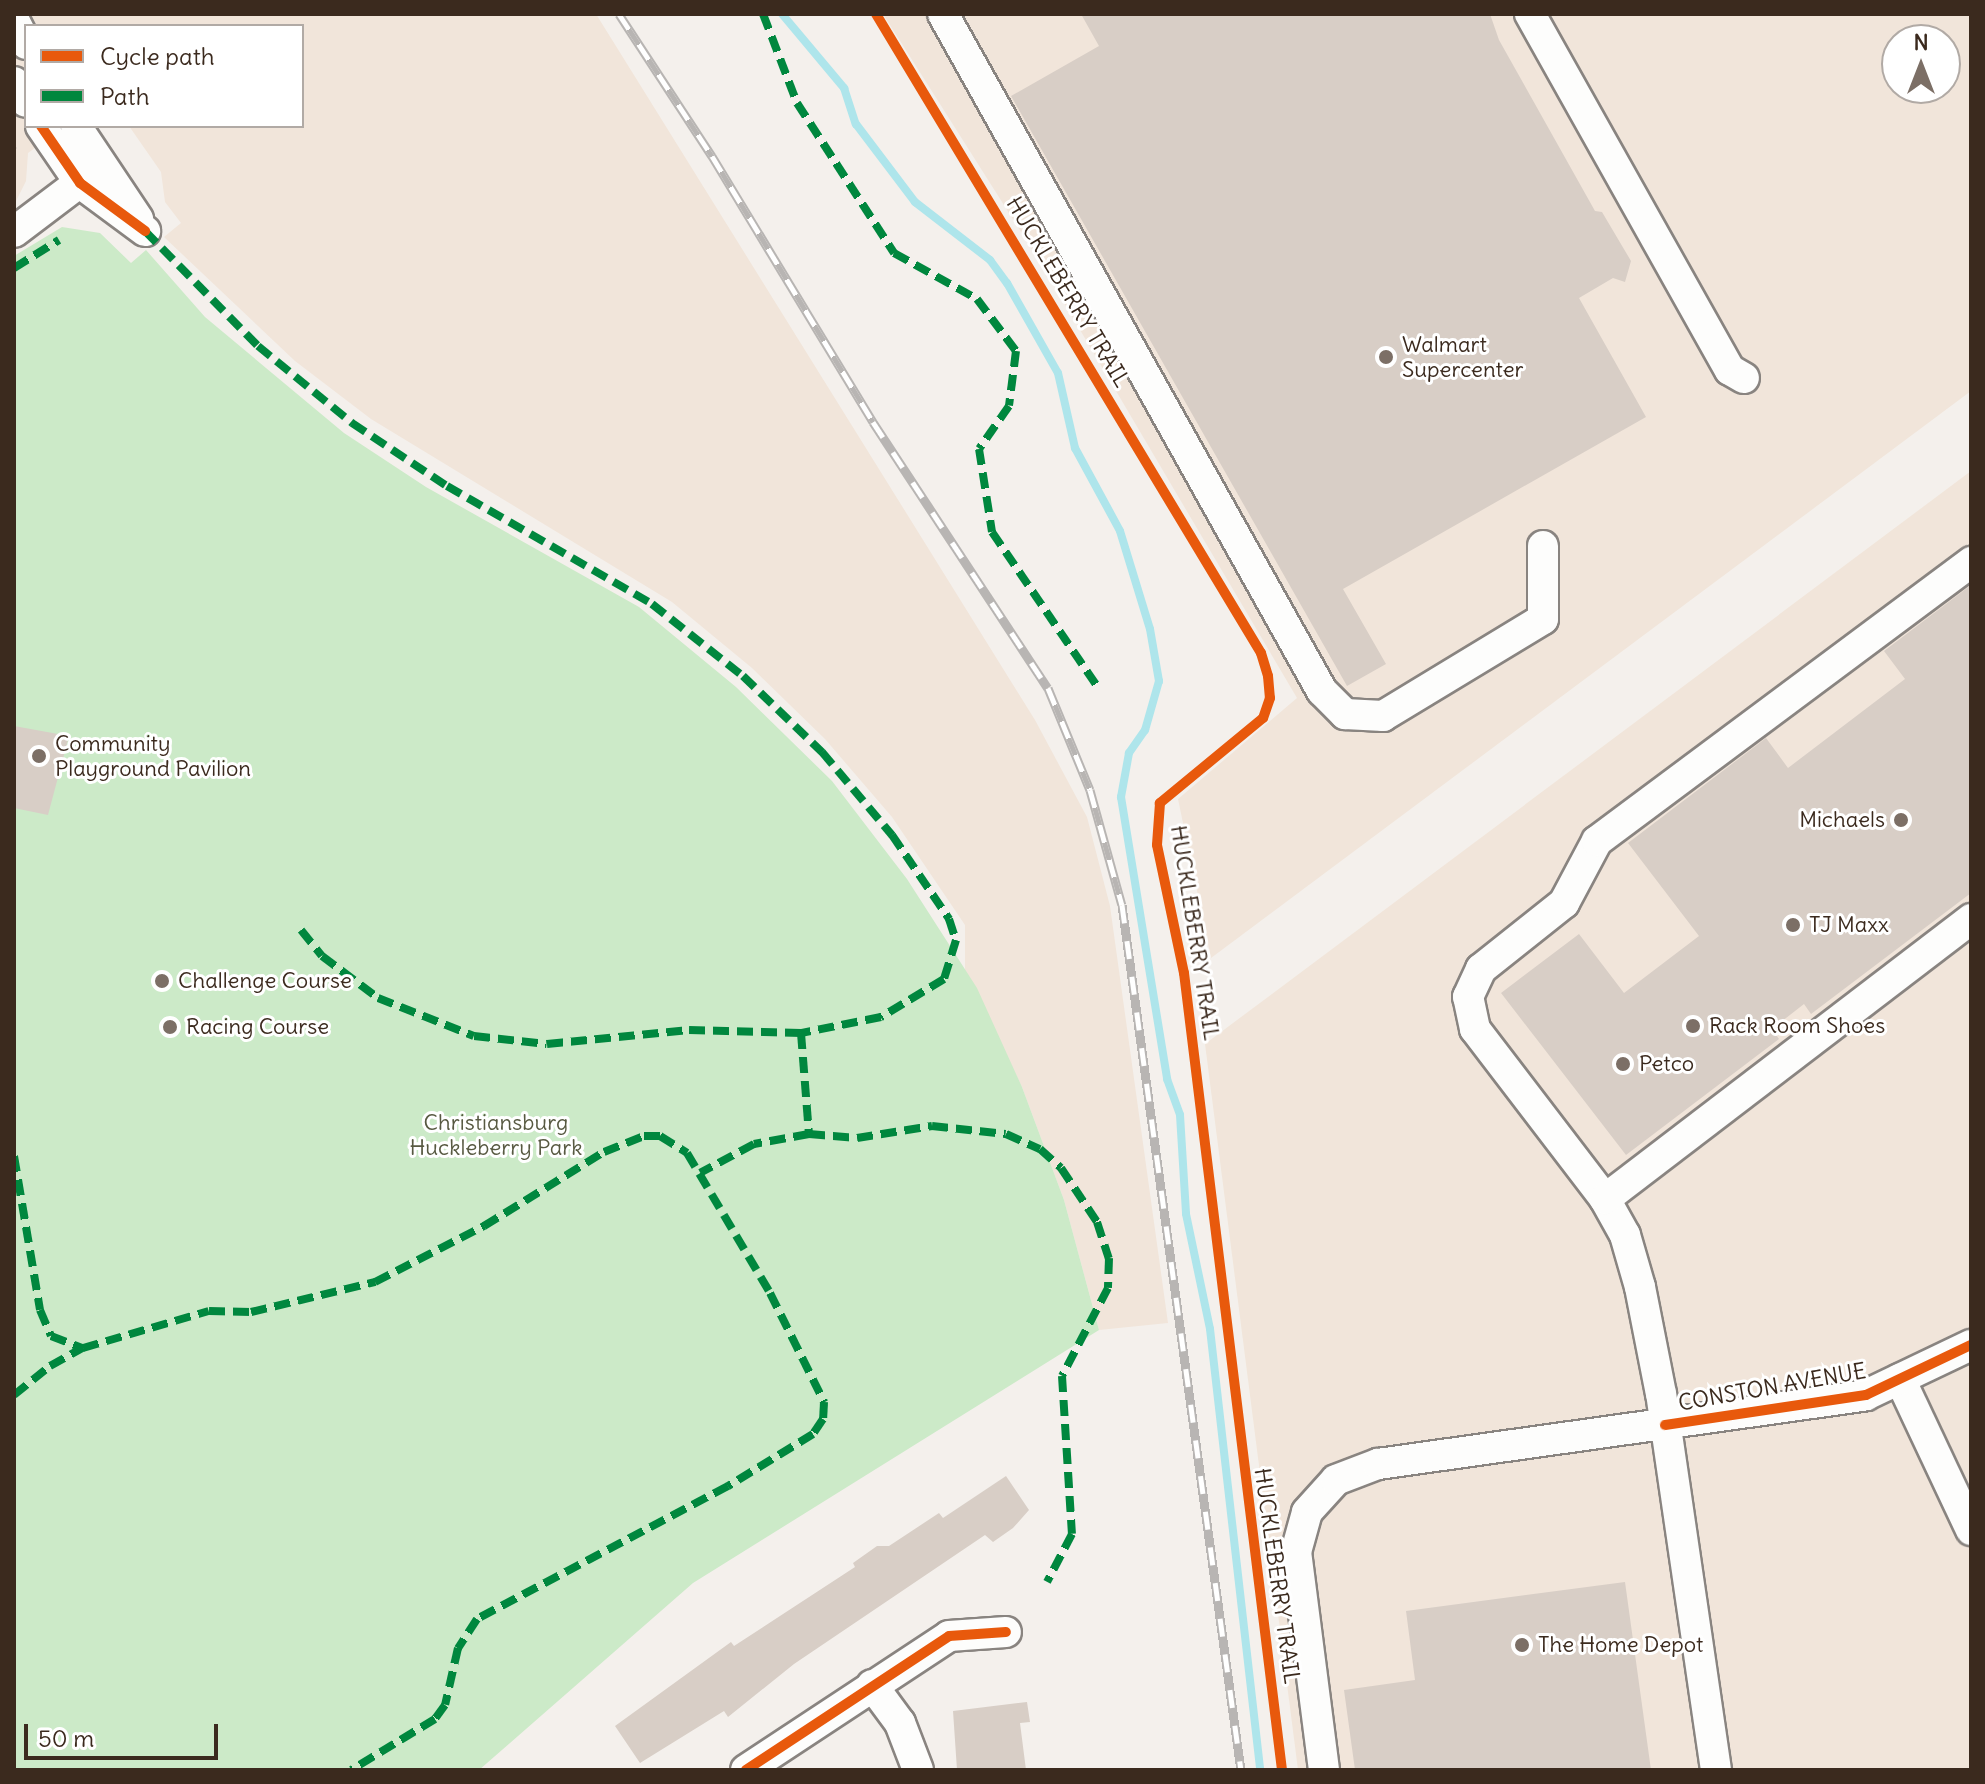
<!DOCTYPE html>
<html>
<head>
<meta charset="utf-8">
<style>
  body { margin:0 }
  #map { position:relative; width:1985px; height:1784px; overflow:hidden; background:#f4f0ec; font-family:Delius,sans-serif }
  div>[style] { position:absolute }
  [style*='--x'] { left:calc(var(--x)*1px); top:calc(var(--y)*1px); width:calc(var(--w)*1px); rotate:calc(var(--a)*1deg) }
  .built>* { inset:0; background:#f1e5da }
  .green>* { inset:0; background:#cceac8 }
  .stream>* { height:8px; margin:-4px; padding:0 4px; transform-origin:4px; border-radius:4px; background:#aee5eb }
  .building>* { inset:0; background:#d8cec6 }
  .path>* { height:5px; margin-top:-2.5px; transform-origin:0; background:repeating-linear-gradient(90deg,#b8b5b3 0 6px,transparent 0 12px) }
  .roads { filter:drop-shadow(2px 0 #898480) drop-shadow(-2px 0 #898480) drop-shadow(0 2px #898480) drop-shadow(0 -2px #898480) }
  .minor>* { height:30px; margin:-15px; padding:0 15px; transform-origin:15px; border-radius:15px; background:#fdfdfc }
  .rail>* { height:9px; margin-top:-4.5px; transform-origin:0; background:repeating-linear-gradient(90deg,#fff 0 18px,#b8b5b3 0 36px); box-sizing:border-box; border-block:2px solid #b8b5b3 }
  .quiet>* { height:8px; margin-top:-4px; transform-origin:0; background:repeating-linear-gradient(90deg,#00873e 0 16px,transparent 0 24px) }
  .cycleway>* { height:10px; margin:-5px; padding:0 5px; transform-origin:5px; border-radius:5px; background:#e8590c }
  .dots>* { width:22px; height:22px; translate:-50% -50%; box-sizing:border-box; border:4px solid #fff; border-radius:50% }
  span { translate:-50% -50%; white-space:nowrap; text-align:center; line-height:1.15; -webkit-text-stroke:6px #fff; paint-order:stroke }
  .street-label { font-size:22px; color:#3b2a1e }
  .poi-label { font-size:22px; color:#3b2a1e }
  .left { translate:0 -50%; text-align:left }
  .right { translate:-100% -50%; text-align:right }
  .park-label { font-size:22px; color:#575941 }
  .frame { position:absolute; inset:0; border:16px solid #3b2a1e; pointer-events:none }
  .legend { position:absolute; left:24px; top:24px; width:280px; height:104px; box-sizing:border-box; background:#fff; border:2px solid #b1aaa5; margin:0; padding:10px 14px; list-style:none; font-size:24px; color:#3b2a1e }
  .legend li { display:flex; align-items:center; gap:16px; height:40px }
  .legend b { width:40px; border:2px solid #b1aaa5 }
  .north { position:absolute; left:1881px; top:24px; width:80px; height:80px; box-sizing:border-box; background:#fff; border:2px solid #b1aaa5; border-radius:50%; rotate:0deg; font-size:22px; font-weight:700; line-height:32px; text-align:center; color:#3b2a1e }
  .north::after { content:''; display:block; margin:auto; width:28px; height:36px; background:#7c6f66; clip-path:polygon(50% 0,100% 100%,50% 72%,0 100%) }
  .scale { position:absolute; left:24px; top:1724px; width:194px; height:36px; box-sizing:border-box; border:4px solid #3b2a1e; border-top:0; padding-left:10px; font-size:24px; line-height:28px; white-space:nowrap; color:#3b2a1e; -webkit-text-stroke:6px #fff; paint-order:stroke }
</style>
</head>
<body>
<div id="map">
  <div class="built">
    <div style="clip-path:polygon(14px 14px,596px 14px,1035px 720px,1087px 817px,1110px 906px,1168px 1323px,1099px 1330px,1064px 1200px,1022px 1087px,965px 970px,965px 925px,892px 817px,825px 739px,752px 668px,672px 602px,371px 419px,295px 361px,164px 237px,181px 223px,165px 202px,161px 172px,129px 126px,302px 126px,302px 26px,26px 26px,26px 126px,65px 126px,28px 153px,26px 181px,14px 205px)"></div>
    <div style="clip-path:polygon(evenodd,883px 14px,1971px 14px,1971px 391px,1211px 958px,1178px 799px,1297px 698px,1040px 262px,883px 14px,1897px 40px,1945px 40px,1945px 88px,1897px 88px,1897px 40px)"></div>
    <div style="clip-path:polygon(1971px 471px,1971px 1770px,1298px 1770px,1205px 1044px)"></div>
  </div>
  <div class="green">
    <div style="clip-path:polygon(62px 227px,100px 233px,131px 263px,146px 250px,205px 317px,344px 433px,426px 487px,639px 607px,736px 687px,832px 781px,907px 879px,977px 988px,1022px 1087px,1064px 1200px,1099px 1330px,693px 1583px,479px 1770px,14px 1770px,14px 256px)"></div>
  </div>
  <div class="stream">
    <div style="--x:782;--y:14;--w:97;--a:50"></div>
    <div style="--x:844;--y:88;--w:38;--a:72"></div>
    <div style="--x:856;--y:124;--w:98;--a:52.9"></div>
    <div style="--x:915;--y:202;--w:95;--a:37.7"></div>
    <div style="--x:990;--y:260;--w:29;--a:54"></div>
    <div style="--x:1007;--y:283;--w:103;--a:60.5"></div>
    <div style="--x:1058;--y:373;--w:77;--a:77.2"></div>
    <div style="--x:1075;--y:448;--w:94;--a:61.5"></div>
    <div style="--x:1120;--y:531;--w:102;--a:73"></div>
    <div style="--x:1150;--y:629;--w:53;--a:80.2"></div>
    <div style="--x:1159;--y:681;--w:51;--a:105.9"></div>
    <div style="--x:1145;--y:730;--w:28;--a:125"></div>
    <div style="--x:1129;--y:753;--w:45;--a:100.3"></div>
    <div style="--x:1121;--y:797;--w:286;--a:80.7"></div>
    <div style="--x:1167;--y:1079;--w:38;--a:70"></div>
    <div style="--x:1180;--y:1115;--w:99;--a:86.5"></div>
    <div style="--x:1186;--y:1214;--w:117;--a:78.2"></div>
    <div style="--x:1210;--y:1329;--w:444;--a:83.5"></div>
  </div>
  <div class="building">
    <div style="clip-path:polygon(1081px 14px,1490px 14px,1499px 40px,1595px 211px,1602px 212px,1631px 261px,1625px 282px,1613px 278px,1579px 298px,1646px 417px,1343px 589px,1386px 664px,1347px 686px,1011px 96px,1099px 46px)"></div>
    <div style="clip-path:polygon(1971px 585px,1971px 893px,1811px 1014px,1804px 1004px,1772px 1029px,1779px 1039px,1626px 1155px,1501px 993px,1579px 934px,1624px 993px,1699px 936px,1628px 843px,1766px 738px,1788px 768px,1905px 679px,1884px 651px)"></div>
    <div style="clip-path:polygon(14px 726px,69px 736px,48px 815px,14px 808px)"></div>
    <div style="clip-path:polygon(1006px 1476px,1029px 1510px,1013px 1528px,993px 1542px,985px 1535px,794px 1664px,728px 1717px,724px 1711px,640px 1763px,615px 1726px,731px 1642px,734px 1646px,855px 1567px,853px 1563px,877px 1546px,889px 1546px,939px 1513px,943px 1518px)"></div>
    <div style="clip-path:polygon(1625px 1582px,1651px 1770px,1355px 1770px,1344px 1690px,1415px 1680px,1406px 1611px)"></div>
    <div style="clip-path:polygon(1027px 1702px,1030px 1722px,1020px 1723px,1026px 1770px,957px 1770px,953px 1711px)"></div>
  </div>
  <div class="path">
    <div style="--x:14;--y:147;--w:1;--a:90"></div>
  </div>
  <div class="roads">
    <div class="minor">
      <div style="--x:943;--y:14;--w:776;--a:60.76"></div>
      <div style="--x:1322;--y:691;--w:33;--a:45"></div>
      <div style="--x:1345;--y:714;--w:38;--a:3"></div>
      <div style="--x:1383;--y:716;--w:187;--a:-31.2"></div>
      <div style="--x:1543;--y:619;--w:73;--a:-90"></div>
      <div style="--x:1530;--y:14;--w:408;--a:60.7"></div>
      <div style="--x:1730;--y:370;--w:16;--a:30"></div>
      <div style="--x:14;--y:20;--w:27;--a:63"></div>
      <div style="--x:14;--y:82;--w:23;--a:59"></div>
      <div style="--x:41;--y:126;--w:69;--a:55.6"></div>
      <div style="--x:80;--y:183;--w:81;--a:36.4"></div>
      <div style="--x:76;--y:126;--w:112;--a:56.3"></div>
      <div style="--x:14;--y:232;--w:103;--a:-37.1"></div>
      <div style="--x:1605;--y:1199;--w:214;--a:-127.4"></div>
      <div style="--x:1475;--y:1029;--w:33;--a:-102"></div>
      <div style="--x:1468;--y:997;--w:31;--a:-65"></div>
      <div style="--x:1481;--y:969;--w:106;--a:-38.5"></div>
      <div style="--x:1564;--y:903;--w:70;--a:-62"></div>
      <div style="--x:1597;--y:841;--w:467;--a:-36.7"></div>
      <div style="--x:1900;--y:1379;--w:167;--a:64.8"></div>
      <div style="--x:872;--y:1685;--w:47;--a:53.6"></div>
      <div style="--x:900;--y:1723;--w:50;--a:69"></div>
      <div style="--x:746;--y:1770;--w:243;--a:-33.4"></div>
      <div style="--x:949;--y:1636;--w:57;--a:-4"></div>
      <div style="--x:1324;--y:1770;--w:220;--a:-97.3"></div>
      <div style="--x:1296;--y:1552;--w:41;--a:-74.6"></div>
      <div style="--x:1307;--y:1512;--w:43;--a:-47.8"></div>
      <div style="--x:1336;--y:1480;--w:45;--a:-20.9"></div>
      <div style="--x:1378;--y:1464;--w:493;--a:-8"></div>
      <div style="--x:1866;--y:1395;--w:116;--a:-25.5"></div>
      <div style="--x:1716;--y:1770;--w:380;--a:-98.3"></div>
      <div style="--x:1661;--y:1394;--w:109;--a:-101.1"></div>
      <div style="--x:1640;--y:1287;--w:54;--a:-106.1"></div>
      <div style="--x:1625;--y:1235;--w:41;--a:-119.1"></div>
      <div style="--x:1605;--y:1199;--w:461;--a:-37.4"></div>
    </div>
  </div>
  <div class="rail">
    <div style="--x:619;--y:14;--w:170;--a:56.8"></div>
    <div style="--x:712;--y:156;--w:311;--a:58.8"></div>
    <div style="--x:873;--y:422;--w:318;--a:56.7"></div>
    <div style="--x:1048;--y:688;--w:110;--a:67.6"></div>
    <div style="--x:1090;--y:790;--w:119;--a:74.5"></div>
    <div style="--x:1122;--y:905;--w:873;--a:82.17"></div>
  </div>
  <div class="quiet">
    <div style="--x:763;--y:14;--w:95;--a:69.1"></div>
    <div style="--x:797;--y:103;--w:179;--a:57.1"></div>
    <div style="--x:894;--y:253;--w:95;--a:29"></div>
    <div style="--x:977;--y:299;--w:65;--a:53.1"></div>
    <div style="--x:1016;--y:351;--w:55;--a:97.3"></div>
    <div style="--x:1009;--y:406;--w:52;--a:124.9"></div>
    <div style="--x:979;--y:449;--w:84;--a:81.1"></div>
    <div style="--x:992;--y:532;--w:186;--a:55.7"></div>
    <div style="--x:145;--y:231;--w:161;--a:45.5"></div>
    <div style="--x:258;--y:346;--w:122;--a:39.3"></div>
    <div style="--x:352;--y:423;--w:114;--a:33.6"></div>
    <div style="--x:447;--y:486;--w:237;--a:29.9"></div>
    <div style="--x:652;--y:604;--w:116;--a:38.4"></div>
    <div style="--x:743;--y:676;--w:110;--a:43.9"></div>
    <div style="--x:822;--y:752;--w:109;--a:49.9"></div>
    <div style="--x:892;--y:835;--w:102;--a:55.8"></div>
    <div style="--x:949;--y:919;--w:22;--a:72"></div>
    <div style="--x:956;--y:940;--w:41;--a:107.1"></div>
    <div style="--x:944;--y:979;--w:74;--a:148.9"></div>
    <div style="--x:881;--y:1017;--w:82;--a:168.7"></div>
    <div style="--x:801;--y:1033;--w:101;--a:85.5"></div>
    <div style="--x:809;--y:1134;--w:56;--a:169.7"></div>
    <div style="--x:754;--y:1144;--w:61;--a:151.8"></div>
    <div style="--x:14;--y:268;--w:53;--a:-31.9"></div>
    <div style="--x:301;--y:930;--w:33;--a:51"></div>
    <div style="--x:322;--y:956;--w:70;--a:36.9"></div>
    <div style="--x:378;--y:998;--w:103;--a:21.6"></div>
    <div style="--x:474;--y:1036;--w:73;--a:6.3"></div>
    <div style="--x:547;--y:1044;--w:143;--a:-5.6"></div>
    <div style="--x:689;--y:1030;--w:112;--a:1.5"></div>
    <div style="--x:809;--y:1134;--w:48;--a:4.8"></div>
    <div style="--x:857;--y:1138;--w:76;--a:-9.1"></div>
    <div style="--x:932;--y:1126;--w:74;--a:6.2"></div>
    <div style="--x:1006;--y:1134;--w:37;--a:24"></div>
    <div style="--x:1040;--y:1149;--w:28;--a:42"></div>
    <div style="--x:1061;--y:1168;--w:65;--a:56.3"></div>
    <div style="--x:1097;--y:1222;--w:38;--a:72"></div>
    <div style="--x:1109;--y:1258;--w:30;--a:92"></div>
    <div style="--x:1108;--y:1288;--w:99;--a:117.6"></div>
    <div style="--x:1062;--y:1376;--w:158;--a:86.4"></div>
    <div style="--x:1072;--y:1534;--w:54;--a:117.5"></div>
    <div style="--x:14;--y:1156;--w:156;--a:80.4"></div>
    <div style="--x:40;--y:1310;--w:28;--a:67"></div>
    <div style="--x:51;--y:1336;--w:34;--a:21"></div>
    <div style="--x:14;--y:1395;--w:46;--a:-38.9"></div>
    <div style="--x:50;--y:1366;--w:38;--a:-29"></div>
    <div style="--x:83;--y:1348;--w:131;--a:-16.4"></div>
    <div style="--x:209;--y:1311;--w:42;--a:1.4"></div>
    <div style="--x:251;--y:1312;--w:128;--a:-13.6"></div>
    <div style="--x:375;--y:1282;--w:123;--a:-27.2"></div>
    <div style="--x:484;--y:1226;--w:141;--a:-31.7"></div>
    <div style="--x:604;--y:1152;--w:43;--a:-21.8"></div>
    <div style="--x:644;--y:1136;--w:16;--a:0"></div>
    <div style="--x:660;--y:1136;--w:32;--a:32"></div>
    <div style="--x:687;--y:1153;--w:163;--a:59.3"></div>
    <div style="--x:770;--y:1293;--w:122;--a:63.6"></div>
    <div style="--x:824;--y:1402;--w:17;--a:93"></div>
    <div style="--x:823;--y:1419;--w:18;--a:124"></div>
    <div style="--x:813;--y:1434;--w:100;--a:148.5"></div>
    <div style="--x:728;--y:1486;--w:284;--a:152.1"></div>
    <div style="--x:477;--y:1619;--w:35;--a:123"></div>
    <div style="--x:458;--y:1648;--w:58;--a:102.8"></div>
    <div style="--x:445;--y:1705;--w:17;--a:126"></div>
    <div style="--x:435;--y:1719;--w:98;--a:148.7"></div>
  </div>
  <div class="cycleway">
    <div style="--x:876;--y:14;--w:746;--a:58.93"></div>
    <div style="--x:1261;--y:653;--w:24;--a:73"></div>
    <div style="--x:1268;--y:676;--w:22;--a:85"></div>
    <div style="--x:1270;--y:698;--w:21;--a:109"></div>
    <div style="--x:1263;--y:718;--w:134;--a:140.5"></div>
    <div style="--x:1160;--y:803;--w:42;--a:94.1"></div>
    <div style="--x:1157;--y:845;--w:131;--a:78.1"></div>
    <div style="--x:1184;--y:973;--w:803;--a:82.99"></div>
    <div style="--x:41;--y:126;--w:69;--a:55.6"></div>
    <div style="--x:80;--y:183;--w:81;--a:36.4"></div>
    <div style="--x:1665;--y:1425;--w:203;--a:-8.5"></div>
    <div style="--x:1866;--y:1395;--w:116;--a:-25.5"></div>
    <div style="--x:746;--y:1770;--w:243;--a:-33.4"></div>
    <div style="--x:949;--y:1636;--w:57;--a:-4"></div>
  </div>
  <div class="dots">
    <div style="left:1386px;top:357px;background:#7c6f66"></div>
    <div style="left:39px;top:756px;background:#7c6f66"></div>
    <div style="left:1901px;top:820px;background:#7c6f66"></div>
    <div style="left:1793px;top:925px;background:#7c6f66"></div>
    <div style="left:162px;top:981px;background:#7c6f66"></div>
    <div style="left:1693px;top:1026px;background:#7c6f66"></div>
    <div style="left:170px;top:1027px;background:#7c6f66"></div>
    <div style="left:1623px;top:1064px;background:#7c6f66"></div>
    <div style="left:1522px;top:1645px;background:#7c6f66"></div>
  </div>
  <div class="street-label">
    <span style="left:1068px;top:292px;rotate:59deg">HUCKLEBERRY TRAIL</span>
    <span style="left:1195px;top:933px;rotate:81deg">HUCKLEBERRY TRAIL</span>
    <span style="left:1772px;top:1387px;rotate:-10deg">CONSTON AVENUE</span>
    <span style="left:1277px;top:1576px;rotate:82deg">HUCKLEBERRY TRAIL</span>
  </div>
  <div class="poi-label">
    <span class="left" style="left:1402px;top:357px">Walmart<br>Supercenter</span>
    <span class="left" style="left:55px;top:756px">Community<br>Playground Pavilion</span>
    <span class="right" style="left:1885px;top:820px">Michaels</span>
    <span class="left" style="left:1809px;top:925px">TJ Maxx</span>
    <span class="left" style="left:178px;top:981px">Challenge Course</span>
    <span class="left" style="left:1709px;top:1026px">Rack Room Shoes</span>
    <span class="left" style="left:186px;top:1027px">Racing Course</span>
    <span class="left" style="left:1639px;top:1064px">Petco</span>
    <span class="left" style="left:1538px;top:1645px">The Home Depot</span>
  </div>
  <div class="park-label">
    <span style="left:496px;top:1135px">Christiansburg<br>Huckleberry Park</span>
  </div>
  <div class="frame"></div>
  <ul class="legend">
  <li><b style="height:10px;background:#e8590c"></b>Cycle path</li>
  <li><b style="height:10px;background:#00873e"></b>Path</li>
  </ul>
  <div class="north">N</div>
  <div class="scale">50 m</div>
</div>
</body>
</html>
